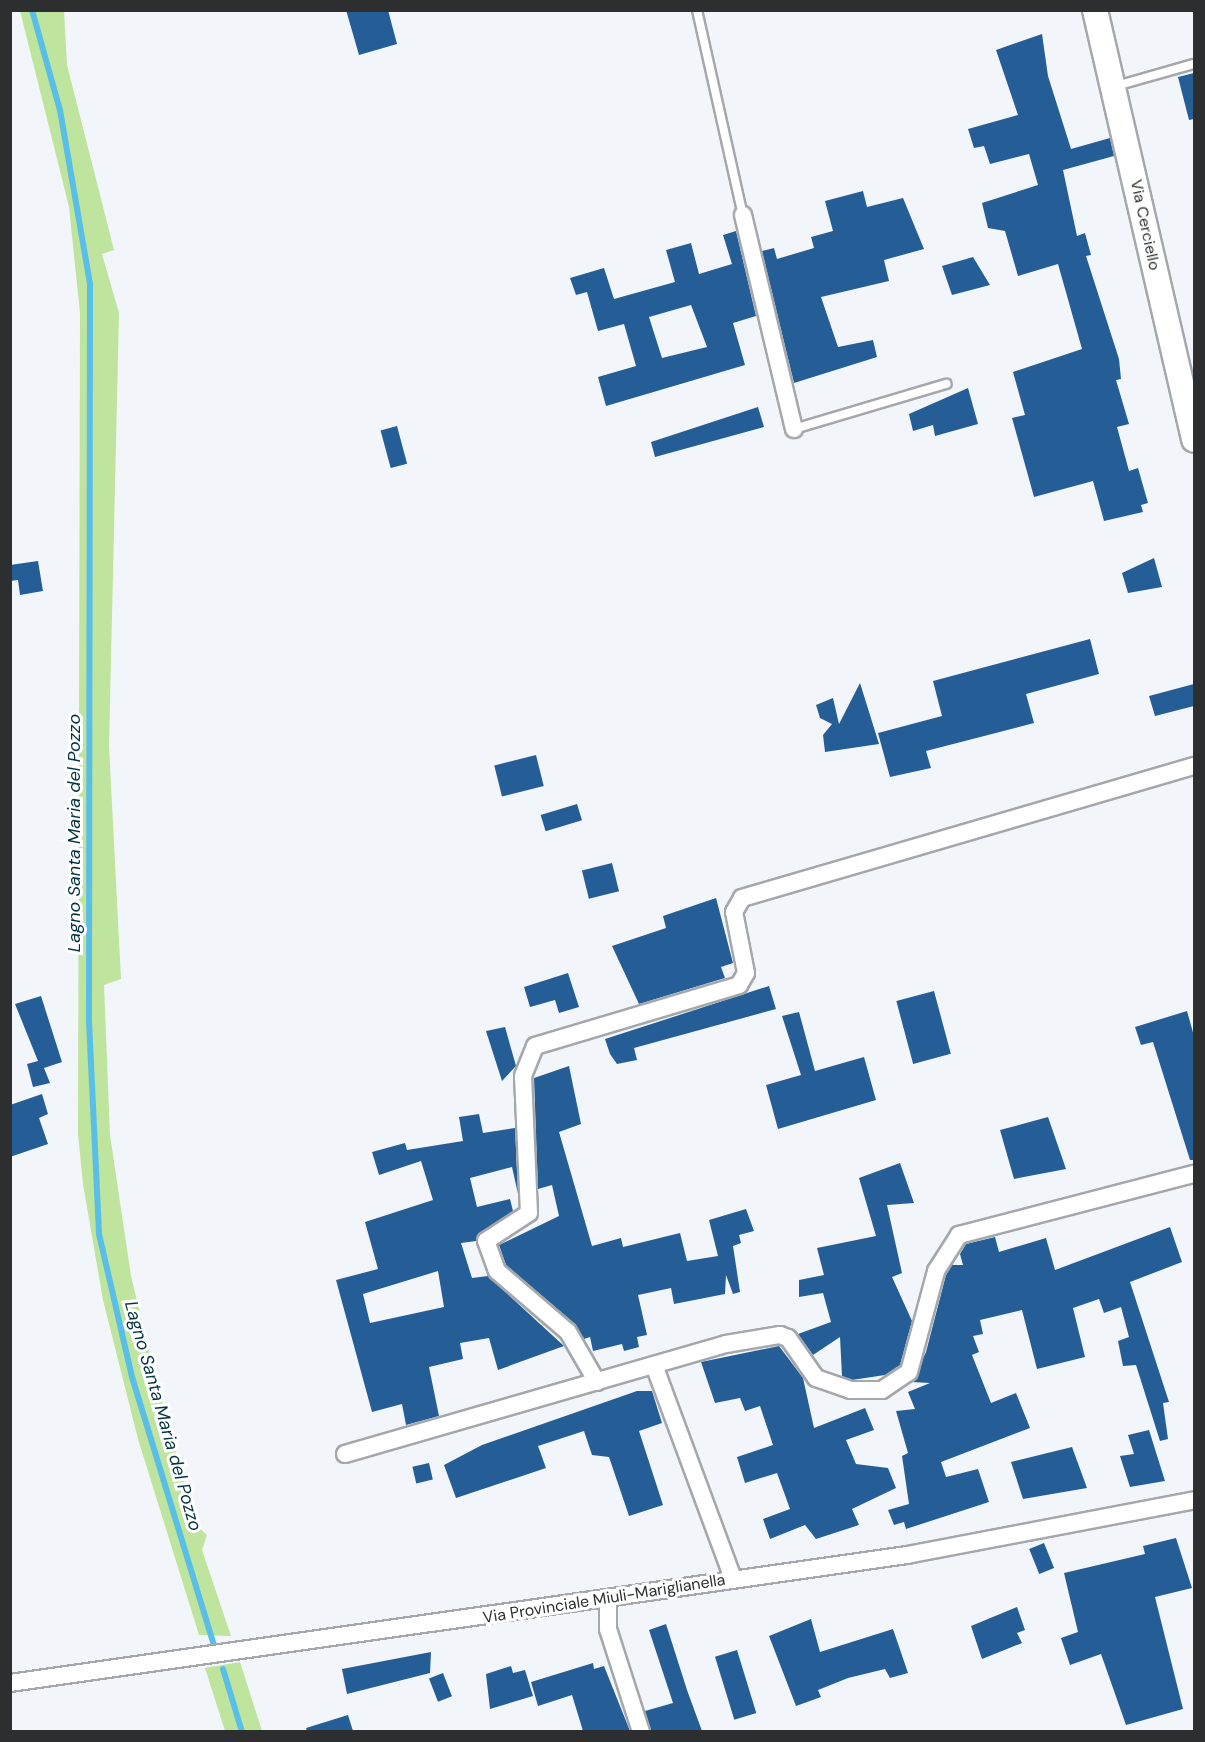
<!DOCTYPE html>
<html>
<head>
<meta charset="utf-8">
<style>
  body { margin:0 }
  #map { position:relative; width:1205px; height:1742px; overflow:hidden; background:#f2f6fa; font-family:"DM Sans",sans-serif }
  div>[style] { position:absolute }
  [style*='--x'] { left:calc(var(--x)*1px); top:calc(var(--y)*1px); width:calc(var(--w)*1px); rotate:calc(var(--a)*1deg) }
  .green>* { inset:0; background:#bee49d }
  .stream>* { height:6px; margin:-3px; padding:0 3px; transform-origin:3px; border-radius:3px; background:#5abfe7 }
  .building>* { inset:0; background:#255e97; transform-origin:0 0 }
  .roads { filter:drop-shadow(2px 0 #a4a7ab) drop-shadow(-2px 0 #a4a7ab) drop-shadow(0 2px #a4a7ab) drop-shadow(0 -2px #a4a7ab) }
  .lane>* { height:8px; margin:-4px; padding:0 4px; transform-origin:4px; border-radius:4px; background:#fff }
  .street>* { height:16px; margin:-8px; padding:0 8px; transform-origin:8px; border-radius:8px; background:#fff }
  .secondary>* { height:24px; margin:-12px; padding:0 12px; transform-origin:12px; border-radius:12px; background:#fff }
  span { translate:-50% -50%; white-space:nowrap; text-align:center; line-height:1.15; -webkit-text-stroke:6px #fff; paint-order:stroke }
  .street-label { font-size:16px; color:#2c2e2f }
  .water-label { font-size:18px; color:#023343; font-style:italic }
  .frame { position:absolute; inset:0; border:12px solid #2c2e2f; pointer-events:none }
</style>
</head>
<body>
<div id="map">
  <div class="green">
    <div style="clip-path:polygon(20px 11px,64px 11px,67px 65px,114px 250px,102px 254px,119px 313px,109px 746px,121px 979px,104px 985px,110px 1135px,131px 1276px,157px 1384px,197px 1526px,207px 1535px,202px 1550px,231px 1636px,199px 1635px,138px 1439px,103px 1300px,83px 1184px,78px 1134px,80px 313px,69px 207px)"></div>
    <div style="clip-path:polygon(240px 1662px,262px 1731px,225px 1731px,205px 1668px)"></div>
  </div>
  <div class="stream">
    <div style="--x:32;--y:10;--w:104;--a:74.4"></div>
    <div style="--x:60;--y:110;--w:177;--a:80.2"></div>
    <div style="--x:90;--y:284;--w:737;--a:90.08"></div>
    <div style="--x:89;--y:1021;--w:213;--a:87.3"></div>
    <div style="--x:99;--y:1234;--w:147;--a:77"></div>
    <div style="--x:132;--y:1377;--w:280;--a:73"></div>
    <div style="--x:223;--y:1669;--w:66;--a:73.2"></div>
  </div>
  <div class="building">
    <div style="clip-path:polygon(346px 10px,388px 10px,397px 44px,359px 55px)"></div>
    <div style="clip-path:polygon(1042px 34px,1048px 76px,1071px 149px,1110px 138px,1114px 156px,1063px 170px,1077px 236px,1085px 233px,1091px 255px,1086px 256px,1119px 359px,1121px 379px,1116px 380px,1129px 424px,1117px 427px,1129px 471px,1138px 468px,1148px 503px,1141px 505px,1143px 512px,1104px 521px,1093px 481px,1034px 497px,1012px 418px,1025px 415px,1013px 372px,1082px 349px,1058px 264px,1018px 276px,1005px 231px,988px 228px,982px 203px,1038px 185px,1029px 154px,990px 164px,984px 146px,974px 148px,968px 129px,1018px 115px,996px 50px)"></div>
    <div style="clip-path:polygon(1194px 73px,1194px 119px,1189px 120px,1178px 77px)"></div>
    <div style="clip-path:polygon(863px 191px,867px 207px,903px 198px,924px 249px,884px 260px,889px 281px,821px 297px,838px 347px,873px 340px,877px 357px,794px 383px,762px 251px,774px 248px,777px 259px,814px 248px,811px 237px,833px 231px,825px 201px)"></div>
    <div style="clip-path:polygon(evenodd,736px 231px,756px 316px,733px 323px,745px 365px,606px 406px,598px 377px,636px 366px,624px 324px,598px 331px,587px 292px,576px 295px,570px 278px,604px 268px,614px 299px,675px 282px,666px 250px,691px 243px,699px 274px,732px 264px,723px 235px,736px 231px,691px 305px,707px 347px,662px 358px,649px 317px,691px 305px)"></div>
    <div style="clip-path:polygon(973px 257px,990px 285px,952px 295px,942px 266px)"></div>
    <div style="clip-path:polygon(968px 388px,978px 424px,935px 436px,933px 425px,913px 431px,909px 414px)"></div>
    <div style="clip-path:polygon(758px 407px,764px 427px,655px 457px,651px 442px)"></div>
    <div style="left:397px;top:426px;width:39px;height:17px;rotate:75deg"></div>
    <div style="clip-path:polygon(1154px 558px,1162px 587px,1128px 593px,1122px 573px)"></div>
    <div style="clip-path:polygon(38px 561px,43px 591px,20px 595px,18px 580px,10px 581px,10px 565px)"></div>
    <div style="clip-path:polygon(1090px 639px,1099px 674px,1026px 694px,1034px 723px,926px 751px,931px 768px,890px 777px,878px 733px,942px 716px,933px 681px)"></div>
    <div style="clip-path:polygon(860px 683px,879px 744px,825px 752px,823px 735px,832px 724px,820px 718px,816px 705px,833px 698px,839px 724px)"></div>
    <div style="clip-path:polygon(1194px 684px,1194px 706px,1155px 716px,1149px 696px)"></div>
    <div style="left:536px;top:755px;width:32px;height:43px;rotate:76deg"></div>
    <div style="left:577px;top:804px;width:17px;height:38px;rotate:73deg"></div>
    <div style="left:612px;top:863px;width:29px;height:31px;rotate:76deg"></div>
    <div style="clip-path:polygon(716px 898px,733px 963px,721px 967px,725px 978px,639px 1004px,612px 946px,666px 928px,663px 916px)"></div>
    <div style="clip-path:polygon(568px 973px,579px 1007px,559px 1013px,555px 1000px,530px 1007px,524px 987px)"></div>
    <div style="clip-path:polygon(769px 986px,776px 1009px,634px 1048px,637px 1060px,617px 1064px,610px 1054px,605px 1039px)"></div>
    <div style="left:934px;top:991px;width:65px;height:39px;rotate:75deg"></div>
    <div style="clip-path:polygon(41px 996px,62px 1062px,44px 1068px,50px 1083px,33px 1087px,27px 1064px,38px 1061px,15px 1004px)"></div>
    <div style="clip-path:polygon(1187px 1011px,1194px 1036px,1194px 1160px,1190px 1160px,1153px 1042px,1141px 1045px,1135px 1027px)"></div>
    <div style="clip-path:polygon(799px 1012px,815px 1071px,864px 1057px,876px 1100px,778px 1129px,766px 1085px,801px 1075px,782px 1016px)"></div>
    <div style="clip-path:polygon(505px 1027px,516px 1066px,502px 1081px,486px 1031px)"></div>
    <div style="clip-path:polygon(569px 1066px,581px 1124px,559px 1132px,592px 1246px,621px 1238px,623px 1247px,680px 1233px,687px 1261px,718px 1256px,709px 1220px,746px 1209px,754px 1231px,739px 1235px,741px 1243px,733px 1246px,740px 1292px,733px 1294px,726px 1275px,725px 1294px,674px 1304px,671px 1288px,638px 1295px,647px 1335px,637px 1337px,639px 1347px,624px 1351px,622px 1344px,593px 1351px,590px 1337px,584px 1339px,575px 1324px,506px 1265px,499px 1245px,559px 1216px,552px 1185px,538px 1189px,534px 1078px)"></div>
    <div style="clip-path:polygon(42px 1094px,48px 1114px,39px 1118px,48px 1144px,10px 1157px,10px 1105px)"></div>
    <div style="clip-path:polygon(evenodd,479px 1114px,483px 1133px,515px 1128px,518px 1194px,512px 1167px,470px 1178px,477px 1207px,510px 1199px,513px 1211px,476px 1241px,461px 1243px,472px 1278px,488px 1276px,564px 1346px,498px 1370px,489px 1338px,460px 1343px,463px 1359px,429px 1367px,439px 1416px,406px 1425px,402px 1404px,372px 1412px,336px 1280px,378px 1269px,365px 1222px,433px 1200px,421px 1161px,379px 1175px,372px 1152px,405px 1143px,407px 1150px,463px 1141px,459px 1117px,479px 1114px,438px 1271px,444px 1307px,370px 1323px,363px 1294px,438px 1271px)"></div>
    <div style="clip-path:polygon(1048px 1117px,1066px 1169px,1014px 1179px,1000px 1130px)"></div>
    <div style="clip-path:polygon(900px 1163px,914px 1203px,887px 1205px,902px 1273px,892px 1277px,912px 1321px,900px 1365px,885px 1375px,852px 1380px,842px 1376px,840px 1337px,813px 1355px,798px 1334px,831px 1322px,823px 1293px,799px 1297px,799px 1280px,824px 1275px,817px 1248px,876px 1236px,859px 1178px)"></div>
    <div style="clip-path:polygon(1170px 1227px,1182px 1262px,1130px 1282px,1169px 1402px,1163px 1403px,1168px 1439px,1160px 1441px,1136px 1365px,1123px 1366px,1118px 1341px,1129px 1337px,1121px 1307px,1104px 1313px,1099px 1299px,1073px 1308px,1085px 1357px,1037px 1369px,1022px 1310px,980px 1320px,983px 1334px,973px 1336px,979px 1352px,972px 1355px,991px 1403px,1016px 1393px,1030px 1428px,941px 1462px,946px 1477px,978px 1469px,989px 1502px,906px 1529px,904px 1522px,894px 1525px,888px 1510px,909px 1504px,902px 1456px,908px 1453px,896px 1411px,915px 1409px,908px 1392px,930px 1383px,912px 1382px,926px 1352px,946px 1275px,952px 1265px,963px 1265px,960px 1254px,966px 1244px,995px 1237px,999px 1252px,1046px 1238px,1055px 1270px)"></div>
    <div style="clip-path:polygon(779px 1346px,803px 1378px,814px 1428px,865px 1408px,874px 1430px,846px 1440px,856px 1464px,888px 1468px,896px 1488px,852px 1509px,859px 1525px,816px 1539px,805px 1525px,770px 1539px,763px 1519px,790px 1509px,777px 1473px,745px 1483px,737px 1457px,773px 1445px,760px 1406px,745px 1411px,740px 1398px,715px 1403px,701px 1362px)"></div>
    <div style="clip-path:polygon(637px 1391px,652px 1391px,662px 1423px,639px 1431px,663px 1505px,629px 1516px,609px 1457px,592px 1455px,584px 1431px,538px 1446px,546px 1468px,456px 1498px,444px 1465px,482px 1445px)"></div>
    <div style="clip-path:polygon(1149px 1430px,1165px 1481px,1130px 1487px,1120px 1456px,1134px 1454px,1128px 1435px)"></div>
    <div style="clip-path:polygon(1072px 1447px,1087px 1488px,1023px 1499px,1011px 1462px)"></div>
    <div style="left:429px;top:1463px;width:17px;height:17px;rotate:77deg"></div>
    <div style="clip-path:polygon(1176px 1538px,1192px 1588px,1155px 1597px,1183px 1709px,1126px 1725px,1101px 1654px,1070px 1665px,1061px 1638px,1078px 1632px,1064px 1573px,1145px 1554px,1143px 1546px)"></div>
    <div style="left:1044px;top:1543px;width:27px;height:16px;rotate:68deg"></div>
    <div style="clip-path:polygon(1017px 1607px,1025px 1630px,1017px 1633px,1022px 1643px,982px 1659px,971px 1626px)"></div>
    <div style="clip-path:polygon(811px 1619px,820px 1652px,893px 1629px,908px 1673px,890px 1678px,885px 1669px,848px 1678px,818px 1690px,821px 1697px,796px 1706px,769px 1636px)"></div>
    <div style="clip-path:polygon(666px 1624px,687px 1690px,702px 1731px,651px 1731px,645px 1711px,673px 1703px,649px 1630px)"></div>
    <div style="left:737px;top:1650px;width:66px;height:23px;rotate:73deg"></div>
    <div style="clip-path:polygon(431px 1652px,430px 1673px,347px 1694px,342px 1669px)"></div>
    <div style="clip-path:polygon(593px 1663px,594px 1669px,604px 1666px,630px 1731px,583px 1731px,572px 1695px,538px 1706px,531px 1682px)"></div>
    <div style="clip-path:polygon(511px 1666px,513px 1673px,525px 1670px,533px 1696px,490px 1709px,486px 1674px)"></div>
    <div style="left:443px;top:1673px;width:25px;height:15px;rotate:69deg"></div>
    <div style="clip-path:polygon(348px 1715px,353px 1731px,307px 1731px,306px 1728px)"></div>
  </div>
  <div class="roads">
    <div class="lane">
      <div style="--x:697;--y:10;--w:210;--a:77.4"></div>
      <div style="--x:1116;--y:86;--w:81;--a:-15.8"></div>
      <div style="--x:794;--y:429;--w:159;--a:-16.5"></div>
    </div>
    <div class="street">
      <div style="--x:743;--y:215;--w:220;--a:76.6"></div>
      <div style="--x:654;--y:1365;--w:228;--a:69.7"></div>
      <div style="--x:597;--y:1382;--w:58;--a:-120.1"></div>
      <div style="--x:568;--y:1332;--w:94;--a:-139.3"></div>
      <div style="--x:497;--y:1271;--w:32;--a:-110"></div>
      <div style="--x:486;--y:1241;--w:51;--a:-33.1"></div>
      <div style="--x:529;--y:1213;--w:137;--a:-92.5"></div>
      <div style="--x:523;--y:1076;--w:32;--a:-68"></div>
      <div style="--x:535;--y:1046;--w:213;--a:-16.6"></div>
      <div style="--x:739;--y:985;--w:14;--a:-60"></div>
      <div style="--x:746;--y:973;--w:62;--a:-101.1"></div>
      <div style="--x:734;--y:912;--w:16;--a:-60"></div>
      <div style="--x:742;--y:898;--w:471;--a:-16.3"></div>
      <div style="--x:345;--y:1454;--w:397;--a:-16.1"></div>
      <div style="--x:726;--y:1344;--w:55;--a:-9.5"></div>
      <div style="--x:780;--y:1335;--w:9;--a:21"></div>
      <div style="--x:788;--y:1338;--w:49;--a:55"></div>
      <div style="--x:816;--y:1378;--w:36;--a:19"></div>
      <div style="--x:850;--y:1390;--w:32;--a:0"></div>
      <div style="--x:882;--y:1390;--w:32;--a:-34"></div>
      <div style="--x:909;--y:1372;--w:105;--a:-75"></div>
      <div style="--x:936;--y:1271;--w:43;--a:-57.4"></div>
      <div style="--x:959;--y:1235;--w:243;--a:-14.6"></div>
      <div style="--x:608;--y:1599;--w:30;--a:90"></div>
      <div style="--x:608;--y:1629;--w:108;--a:72.2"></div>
      <div style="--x:10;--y:1683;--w:906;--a:-8.12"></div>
      <div style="--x:907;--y:1555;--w:292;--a:-10.8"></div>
    </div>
    <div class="secondary">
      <div style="--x:1095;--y:10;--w:441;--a:77"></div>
    </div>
  </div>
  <div class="street-label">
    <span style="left:1145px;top:225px;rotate:78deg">Via Cerciello</span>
    <span style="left:604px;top:1599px;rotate:-9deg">Via Provinciale Miuli-Mariglianella</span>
  </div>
  <div class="water-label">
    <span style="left:74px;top:833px;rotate:-90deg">Lagno Santa Maria del Pozzo</span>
    <span style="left:163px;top:1416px;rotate:74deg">Lagno Santa Maria del Pozzo</span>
  </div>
  <div class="frame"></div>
</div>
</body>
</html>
